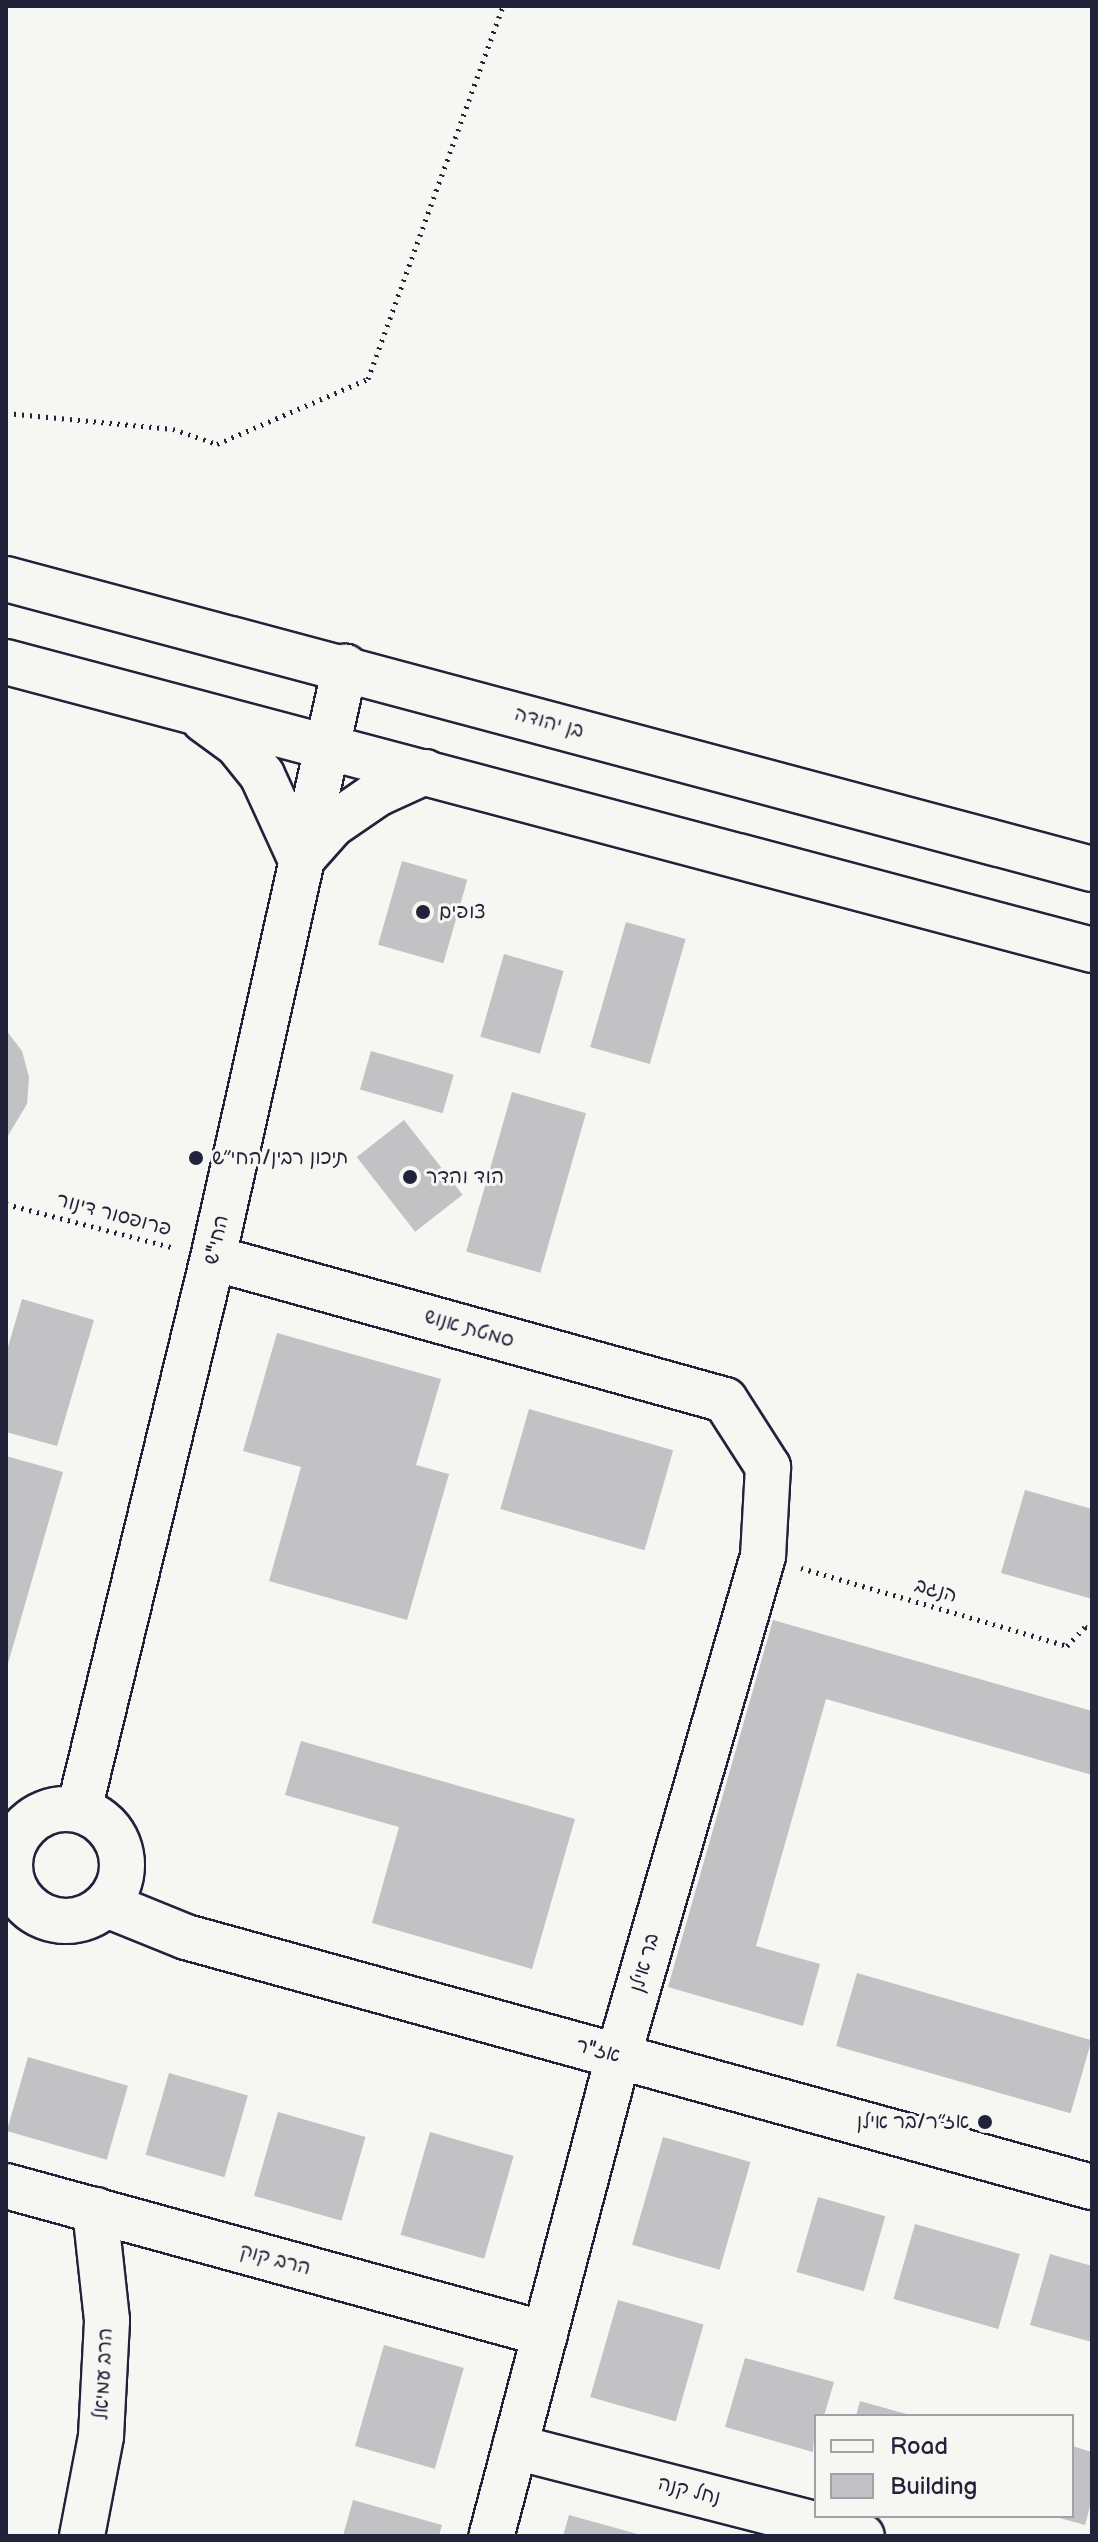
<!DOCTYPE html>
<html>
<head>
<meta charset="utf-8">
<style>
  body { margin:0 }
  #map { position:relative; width:1098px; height:2542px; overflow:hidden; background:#f6f6f2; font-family:"Balsamiq Sans","Playpen Sans Hebrew",sans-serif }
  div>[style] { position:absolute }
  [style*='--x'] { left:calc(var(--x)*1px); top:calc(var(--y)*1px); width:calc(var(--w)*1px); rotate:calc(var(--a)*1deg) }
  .building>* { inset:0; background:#c2c2c4; transform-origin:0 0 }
  .path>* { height:5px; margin-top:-2.5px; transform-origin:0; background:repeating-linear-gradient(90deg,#22223b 0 2px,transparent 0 8px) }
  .roads { filter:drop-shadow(2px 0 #22223b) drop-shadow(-2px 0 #22223b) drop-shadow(0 2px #22223b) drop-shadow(0 -2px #22223b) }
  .minor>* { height:44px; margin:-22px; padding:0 22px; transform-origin:22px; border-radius:22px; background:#f6f6f2 }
  .minor>.ring { margin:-22px; padding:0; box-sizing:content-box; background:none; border:44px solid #f6f6f2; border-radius:50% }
  .major>* { height:44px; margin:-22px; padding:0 22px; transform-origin:22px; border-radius:22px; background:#f6f6f2 }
  .dots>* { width:22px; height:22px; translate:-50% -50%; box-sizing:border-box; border:4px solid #f6f6f2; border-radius:50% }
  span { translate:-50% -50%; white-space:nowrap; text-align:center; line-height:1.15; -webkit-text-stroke:6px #f6f6f2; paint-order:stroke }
  .street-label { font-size:20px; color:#22223b }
  .poi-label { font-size:20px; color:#22223b }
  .left { translate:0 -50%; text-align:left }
  .right { translate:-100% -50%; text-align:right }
  .frame { position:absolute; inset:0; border:8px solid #22223b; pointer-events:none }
  .legend { position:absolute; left:814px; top:2414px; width:260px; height:104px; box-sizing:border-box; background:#f6f6f2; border:2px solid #a1a1a9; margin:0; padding:10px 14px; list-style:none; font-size:24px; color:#22223b }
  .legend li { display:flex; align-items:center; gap:16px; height:40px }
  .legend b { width:40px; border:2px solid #a1a1a9 }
</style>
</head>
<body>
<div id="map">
  <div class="building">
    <div style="left:402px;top:861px;width:68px;height:87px;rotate:16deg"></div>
    <div style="left:626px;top:922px;width:62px;height:130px;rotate:16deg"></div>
    <div style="left:504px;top:954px;width:62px;height:86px;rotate:16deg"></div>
    <div style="clip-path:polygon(6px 1030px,22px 1051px,29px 1077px,27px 1104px,6px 1139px)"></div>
    <div style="left:371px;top:1051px;width:86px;height:40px;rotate:16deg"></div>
    <div style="left:512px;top:1092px;width:77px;height:166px;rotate:16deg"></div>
    <div style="left:404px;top:1120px;width:95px;height:60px;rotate:52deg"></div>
    <div style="clip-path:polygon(22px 1299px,94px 1320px,57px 1446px,6px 1432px,6px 1354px)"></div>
    <div style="clip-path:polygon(277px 1333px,441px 1379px,416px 1465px,449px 1474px,407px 1620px,269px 1581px,301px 1467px,243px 1451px)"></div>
    <div style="left:529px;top:1409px;width:150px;height:104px;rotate:16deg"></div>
    <div style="clip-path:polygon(6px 1456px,63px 1472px,7px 1667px,6px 1667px)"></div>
    <div style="clip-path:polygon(1025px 1490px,1092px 1509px,1092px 1599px,1001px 1573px)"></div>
    <div style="clip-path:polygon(773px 1620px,1092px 1711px,1092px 1775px,826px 1699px,756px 1946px,820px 1964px,803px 2026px,668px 1987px)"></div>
    <div style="clip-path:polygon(301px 1741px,575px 1819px,532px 1969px,372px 1923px,399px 1827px,285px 1795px)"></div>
    <div style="left:857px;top:1973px;width:244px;height:76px;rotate:16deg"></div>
    <div style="left:28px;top:2057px;width:104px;height:77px;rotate:16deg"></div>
    <div style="left:169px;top:2073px;width:82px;height:85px;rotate:16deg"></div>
    <div style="left:278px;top:2112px;width:91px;height:87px;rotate:16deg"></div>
    <div style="left:430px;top:2132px;width:87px;height:107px;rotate:16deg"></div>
    <div style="left:663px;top:2137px;width:91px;height:112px;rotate:16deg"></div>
    <div style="left:818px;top:2197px;width:70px;height:78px;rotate:16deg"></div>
    <div style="left:915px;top:2224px;width:109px;height:78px;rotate:16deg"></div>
    <div style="clip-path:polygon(1050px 2254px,1092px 2266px,1092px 2342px,1030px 2325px)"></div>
    <div style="left:618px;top:2300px;width:89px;height:101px;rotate:16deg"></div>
    <div style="left:384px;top:2345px;width:83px;height:105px;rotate:16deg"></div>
    <div style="clip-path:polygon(745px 2358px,834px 2382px,824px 2416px,816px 2416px,813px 2452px,725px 2427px)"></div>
    <div style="clip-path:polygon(860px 2401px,910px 2415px,910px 2416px,856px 2416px)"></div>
    <div style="clip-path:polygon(1072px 2446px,1092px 2452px,1092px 2499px,1085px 2525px,1056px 2517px,1072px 2516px)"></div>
    <div style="clip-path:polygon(353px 2500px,442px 2525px,439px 2536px,343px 2536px)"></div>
    <div style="clip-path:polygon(569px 2515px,641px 2535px,641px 2536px,563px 2536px)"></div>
  </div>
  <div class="path">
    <div style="--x:6;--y:413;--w:168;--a:5.5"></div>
    <div style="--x:173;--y:429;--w:46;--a:18.8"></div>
    <div style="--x:217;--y:444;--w:164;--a:-23.3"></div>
    <div style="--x:368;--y:379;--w:397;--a:-70.1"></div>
    <div style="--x:6;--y:1204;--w:175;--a:14.6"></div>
    <div style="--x:801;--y:1568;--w:277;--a:16.3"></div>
    <div style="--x:1067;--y:1646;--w:26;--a:-47"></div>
    <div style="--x:1085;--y:1627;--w:7;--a:16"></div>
  </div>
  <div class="roads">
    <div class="minor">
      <div style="--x:213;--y:1258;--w:531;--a:15.5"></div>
      <div style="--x:725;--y:1400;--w:80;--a:57.3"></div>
      <div style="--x:768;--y:1467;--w:89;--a:93.2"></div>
      <div style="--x:763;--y:1556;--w:522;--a:106.14"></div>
      <div style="--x:618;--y:2057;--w:496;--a:104.8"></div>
      <div class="ring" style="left:10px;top:1809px;width:68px;height:68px"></div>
      <div style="--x:79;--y:1810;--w:568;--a:-76.36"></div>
      <div style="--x:213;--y:1258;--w:606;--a:-77.41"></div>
      <div style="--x:107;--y:1905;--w:85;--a:22.1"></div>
      <div style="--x:186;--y:1937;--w:940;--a:15.43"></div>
      <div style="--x:6;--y:2186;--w:559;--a:15.35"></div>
      <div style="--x:515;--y:2447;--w:358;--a:14.4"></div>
      <div style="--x:82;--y:2536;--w:102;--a:-79.2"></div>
      <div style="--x:101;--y:2436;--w:116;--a:-87"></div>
      <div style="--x:107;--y:2320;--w:111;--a:-96.2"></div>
    </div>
    <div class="major">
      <div style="--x:6;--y:579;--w:1124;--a:14.95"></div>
      <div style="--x:6;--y:662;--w:1124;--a:14.85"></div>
      <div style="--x:204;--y:720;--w:41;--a:36"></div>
      <div style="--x:237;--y:744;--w:40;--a:51"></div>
      <div style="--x:262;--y:775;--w:94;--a:65.4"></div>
      <div style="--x:301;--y:860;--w:47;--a:-48.5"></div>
      <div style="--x:332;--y:825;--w:55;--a:-34.6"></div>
      <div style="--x:377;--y:794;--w:53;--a:-24.6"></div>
    </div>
  </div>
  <div class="dots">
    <div style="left:423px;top:912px;background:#22223b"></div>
    <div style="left:196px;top:1158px;background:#22223b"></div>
    <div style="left:410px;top:1177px;background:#22223b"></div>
    <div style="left:985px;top:2122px;background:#22223b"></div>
  </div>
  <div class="street-label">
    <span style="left:549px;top:723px;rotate:15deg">בן יהודה</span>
    <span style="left:114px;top:1215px;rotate:15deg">פרופסור דינור</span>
    <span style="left:217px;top:1240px;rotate:-77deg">החי"ש</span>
    <span style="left:469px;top:1329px;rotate:16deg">סמטת אנוש</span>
    <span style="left:936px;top:1591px;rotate:16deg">הנגב</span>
    <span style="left:645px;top:1963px;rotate:-74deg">בר אילן</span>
    <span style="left:598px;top:2051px;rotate:15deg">אז"ר</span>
    <span style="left:275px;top:2260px;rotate:15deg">הרב קוק</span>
    <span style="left:104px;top:2374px;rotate:-87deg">הרב עמיאל</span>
    <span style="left:689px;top:2491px;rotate:14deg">נחל קנה</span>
  </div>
  <div class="poi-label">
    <span class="left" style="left:439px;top:912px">צופים</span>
    <span class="left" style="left:212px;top:1158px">תיכון רבין/החי״ש</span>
    <span class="left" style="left:426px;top:1177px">הוד והדר</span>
    <span class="right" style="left:969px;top:2122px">אז״ר/בר אילן</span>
  </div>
  <div class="frame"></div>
  <ul class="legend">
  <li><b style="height:10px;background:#f6f6f2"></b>Road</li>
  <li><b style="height:22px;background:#c2c2c4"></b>Building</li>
  </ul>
</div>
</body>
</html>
